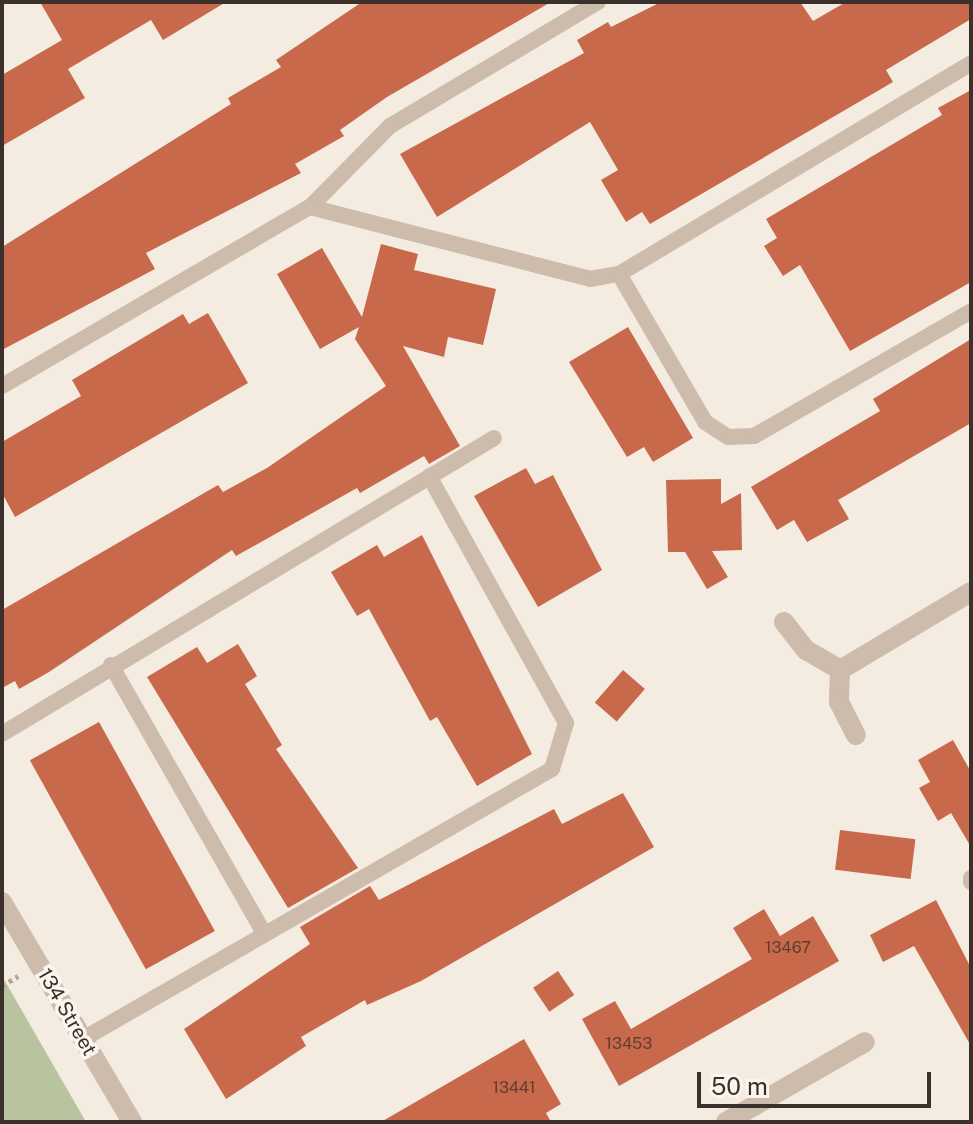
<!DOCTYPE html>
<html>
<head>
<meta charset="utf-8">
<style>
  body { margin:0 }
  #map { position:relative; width:973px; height:1124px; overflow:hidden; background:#f4ebe1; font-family:"Public Sans",sans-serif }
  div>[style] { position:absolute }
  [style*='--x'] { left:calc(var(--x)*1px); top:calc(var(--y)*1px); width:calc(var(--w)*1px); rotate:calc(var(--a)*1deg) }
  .green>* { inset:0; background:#b8c4a0 }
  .building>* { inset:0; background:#c8694b; transform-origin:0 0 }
  .path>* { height:5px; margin-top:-2.5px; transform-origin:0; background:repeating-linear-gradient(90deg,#b9a596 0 4px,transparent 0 8px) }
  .lane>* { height:16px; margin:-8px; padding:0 8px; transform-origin:8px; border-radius:8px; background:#cdbbac }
  .street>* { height:20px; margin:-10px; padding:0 10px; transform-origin:10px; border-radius:10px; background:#cdbbac }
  span { translate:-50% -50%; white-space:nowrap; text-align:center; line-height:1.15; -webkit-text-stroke:7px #fbf5ee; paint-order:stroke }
  .number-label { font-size:16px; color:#5e3e33 }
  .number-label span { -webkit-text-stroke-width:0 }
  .street-label { font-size:20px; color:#3b302b }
  .frame { position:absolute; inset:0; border:4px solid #3b302b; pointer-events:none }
  .scale { position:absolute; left:697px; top:1072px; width:234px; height:36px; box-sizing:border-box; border:4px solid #3b302b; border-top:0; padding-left:10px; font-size:24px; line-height:28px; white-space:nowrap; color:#3b302b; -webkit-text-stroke:6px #fbf5ee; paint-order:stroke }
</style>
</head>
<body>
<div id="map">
  <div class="green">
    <div style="clip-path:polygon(2px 976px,86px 1122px,2px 1122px)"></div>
  </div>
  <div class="building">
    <div style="clip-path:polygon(40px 2px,226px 2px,163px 40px,151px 20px,68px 69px,85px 98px,2px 146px,2px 75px,62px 40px)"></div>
    <div style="clip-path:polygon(362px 2px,551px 2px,387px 97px,340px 130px,344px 136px,295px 164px,301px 173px,146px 253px,155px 269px,2px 350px,2px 247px,231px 104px,228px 98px,281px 67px,276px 60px)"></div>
    <div style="clip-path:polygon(661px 2px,800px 2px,813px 21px,846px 2px,971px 2px,971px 19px,886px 70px,893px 82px,650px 224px,642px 212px,626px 222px,601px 180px,618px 170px,590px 122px,437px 217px,400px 154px,584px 53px,577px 40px,608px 22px,611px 27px)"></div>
    <div style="clip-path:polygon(971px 90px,971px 282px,850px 351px,800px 265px,783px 276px,764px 246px,777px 238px,766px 219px,942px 115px,938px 108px)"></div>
    <div style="clip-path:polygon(381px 244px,418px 254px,414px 270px,496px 289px,483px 345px,448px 337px,444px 357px,403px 346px,460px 446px,429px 464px,424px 456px,360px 493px,357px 488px,236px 556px,232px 550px,49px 672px,19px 689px,15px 681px,2px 688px,2px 610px,218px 485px,223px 492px,267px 468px,386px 386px,355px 339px,359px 327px,320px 349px,277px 274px,322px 248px,362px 317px)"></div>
    <div style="clip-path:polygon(208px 313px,248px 383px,15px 517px,2px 493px,2px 442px,81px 396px,72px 380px,183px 314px,189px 324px)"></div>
    <div style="clip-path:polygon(628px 327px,693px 438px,653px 462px,644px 447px,627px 457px,569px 362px)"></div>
    <div style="clip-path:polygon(971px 339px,971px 423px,838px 500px,849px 519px,807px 542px,794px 520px,777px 530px,751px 487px,880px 411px,873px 399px)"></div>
    <div style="clip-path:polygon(526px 468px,535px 484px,553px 475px,602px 570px,538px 607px,474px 496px)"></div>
    <div style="clip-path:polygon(721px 479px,721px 504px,741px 493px,742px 550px,712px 551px,728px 577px,707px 589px,685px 552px,668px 552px,666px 480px)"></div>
    <div style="clip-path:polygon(422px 535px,532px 754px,477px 786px,437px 717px,430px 721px,369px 609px,357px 616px,331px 572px,377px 545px,384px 557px)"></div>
    <div style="clip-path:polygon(238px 644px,257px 676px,245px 684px,282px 745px,276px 749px,358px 868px,288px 908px,147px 677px,197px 647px,207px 663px)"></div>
    <div style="left:623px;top:670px;width:29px;height:43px;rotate:41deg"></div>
    <div style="left:99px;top:722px;width:239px;height:79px;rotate:61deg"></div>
    <div style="clip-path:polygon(953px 740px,971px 772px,971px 847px,951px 813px,938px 821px,919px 788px,930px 782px,918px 760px)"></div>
    <div style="clip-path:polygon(623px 793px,654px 847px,421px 981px,367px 1005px,365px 1000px,301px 1037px,306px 1046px,226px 1099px,184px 1029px,310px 944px,300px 927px,370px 886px,379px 900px,554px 809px,562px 824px)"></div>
    <div style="left:840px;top:830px;width:76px;height:40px;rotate:7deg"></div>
    <div style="clip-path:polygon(936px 900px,971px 968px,971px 1046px,914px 946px,883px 962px,870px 935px)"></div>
    <div style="clip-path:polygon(764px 909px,780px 936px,813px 916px,839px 961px,619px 1086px,582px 1019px,615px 1001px,631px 1029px,752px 959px,733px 928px)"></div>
    <div style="left:558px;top:971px;width:29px;height:30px;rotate:56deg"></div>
    <div style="clip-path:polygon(524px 1039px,561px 1104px,546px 1113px,551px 1122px,381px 1122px)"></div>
  </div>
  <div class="path">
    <div style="--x:2;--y:986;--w:19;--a:-32"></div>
  </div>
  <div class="lane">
    <div style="--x:598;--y:2;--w:242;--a:149.2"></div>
    <div style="--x:390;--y:126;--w:114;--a:134.6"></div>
    <div style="--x:310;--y:207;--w:289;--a:14.4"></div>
    <div style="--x:590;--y:279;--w:29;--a:-10"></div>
    <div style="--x:619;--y:274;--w:410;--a:-30.9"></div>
    <div style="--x:619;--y:274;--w:171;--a:59.8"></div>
    <div style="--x:705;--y:422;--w:27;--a:33"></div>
    <div style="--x:728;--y:437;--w:26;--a:-2"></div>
    <div style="--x:754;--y:436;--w:250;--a:-29.9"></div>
    <div style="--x:2;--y:386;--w:356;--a:-30.2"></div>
    <div style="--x:111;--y:665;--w:307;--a:60.3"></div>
    <div style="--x:2;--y:734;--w:574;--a:-31.03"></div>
    <div style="--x:971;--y:878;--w:4;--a:90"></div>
    <div style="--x:83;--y:1039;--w:541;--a:-29.93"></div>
    <div style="--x:552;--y:769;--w:48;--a:-73.1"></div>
    <div style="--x:566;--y:723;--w:282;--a:-119"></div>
  </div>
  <div class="street">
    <div style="--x:784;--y:622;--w:36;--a:52"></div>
    <div style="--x:806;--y:650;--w:39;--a:30"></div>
    <div style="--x:840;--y:670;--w:152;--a:-30.8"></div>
    <div style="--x:840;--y:670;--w:32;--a:92"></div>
    <div style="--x:839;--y:702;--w:37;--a:63"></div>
    <div style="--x:2;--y:902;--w:256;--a:59.4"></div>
    <div style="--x:726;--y:1122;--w:160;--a:-29.9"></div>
  </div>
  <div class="number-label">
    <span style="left:788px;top:948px">13467</span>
    <span style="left:629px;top:1044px">13453</span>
    <span style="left:514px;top:1088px">13441</span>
  </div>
  <div class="street-label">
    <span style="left:67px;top:1012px;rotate:60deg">134 Street</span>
  </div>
  <div class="frame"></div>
  <div class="scale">50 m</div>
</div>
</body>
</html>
